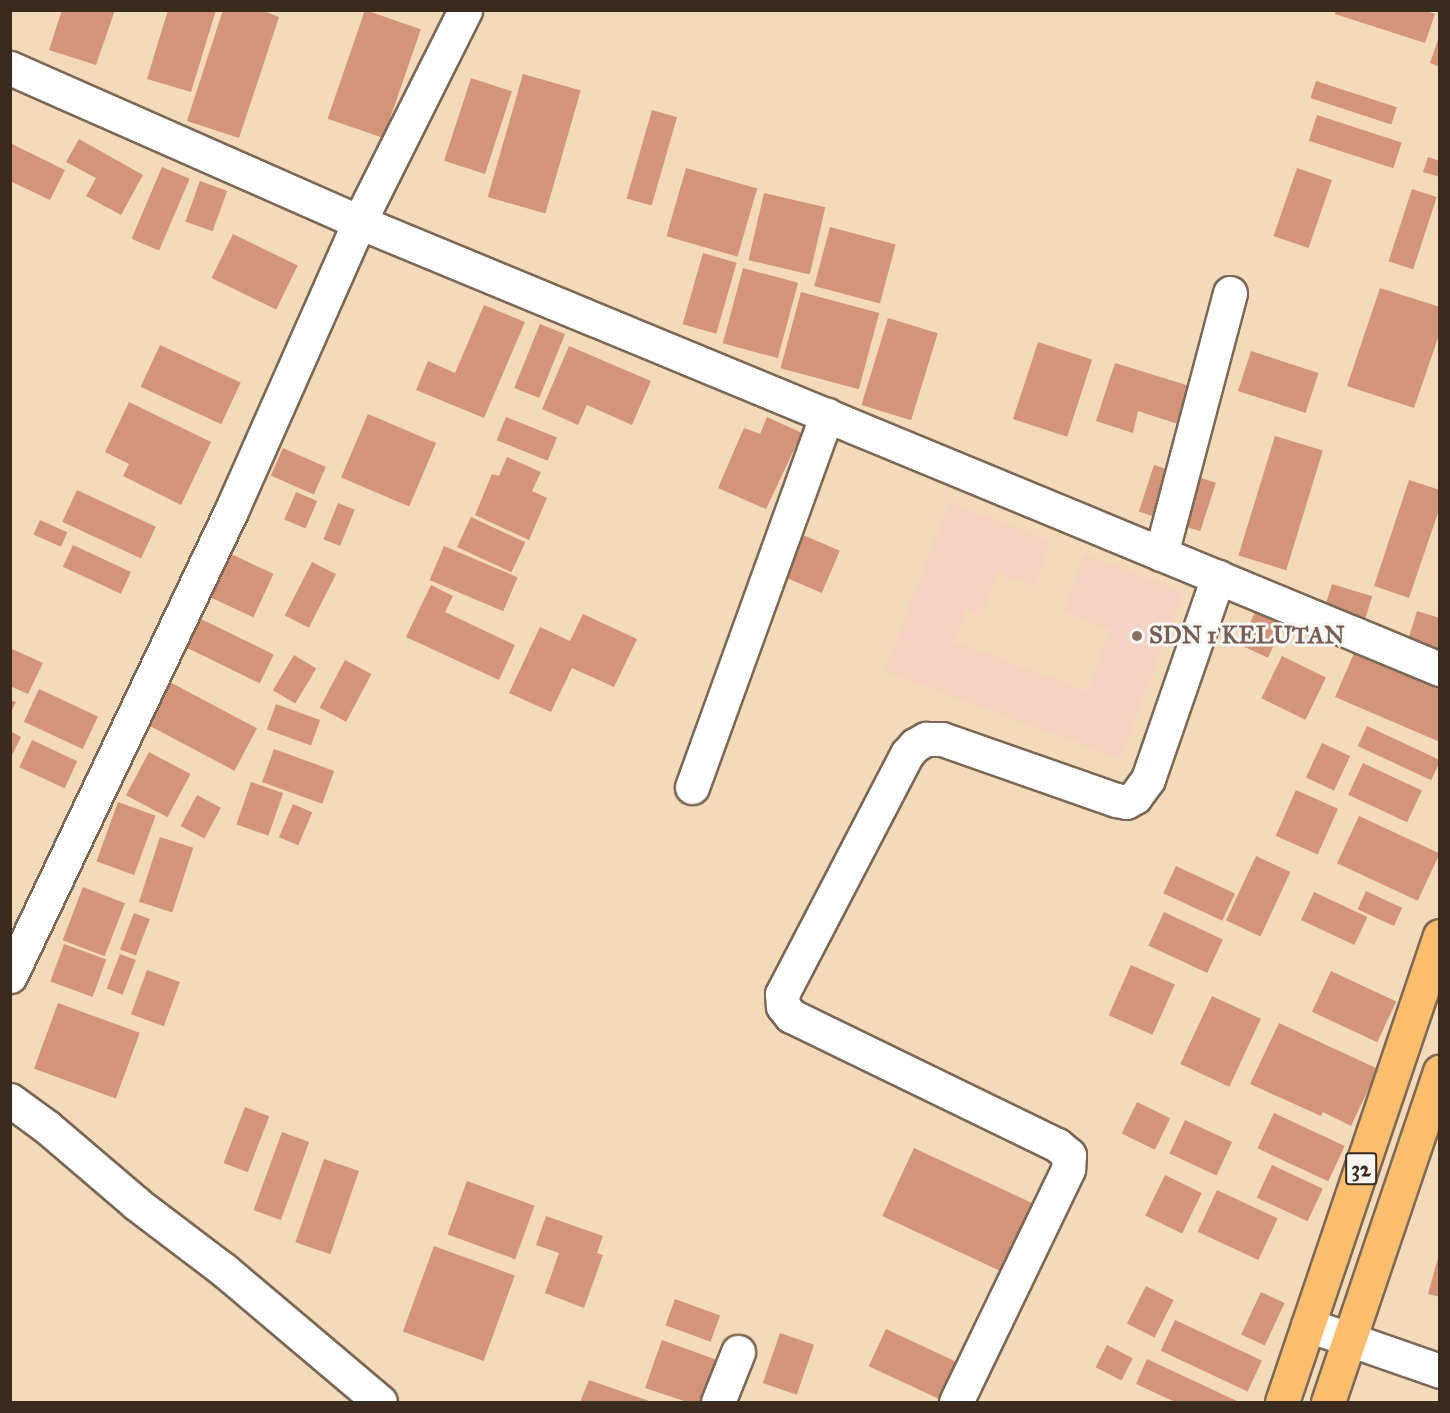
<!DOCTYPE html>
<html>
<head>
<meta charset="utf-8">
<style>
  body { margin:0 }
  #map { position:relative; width:1450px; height:1413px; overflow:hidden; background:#f3daba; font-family:"IM FELL Great Primer",serif }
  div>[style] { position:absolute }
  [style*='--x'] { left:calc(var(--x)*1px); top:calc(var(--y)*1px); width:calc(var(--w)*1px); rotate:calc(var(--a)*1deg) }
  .built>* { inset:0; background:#f6d2c3 }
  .building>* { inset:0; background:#d49479; transform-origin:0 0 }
  .roads { filter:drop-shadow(2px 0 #7b6855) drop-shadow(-2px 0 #7b6855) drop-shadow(0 2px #7b6855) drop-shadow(0 -2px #7b6855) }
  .minor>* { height:33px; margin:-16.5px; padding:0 16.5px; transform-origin:16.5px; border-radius:16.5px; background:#fff }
  .highway>* { height:33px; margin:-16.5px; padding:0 16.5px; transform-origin:16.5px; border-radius:16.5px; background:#fbbd6e }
  .dots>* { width:16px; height:16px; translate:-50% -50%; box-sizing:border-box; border:3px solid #f6f6f2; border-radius:50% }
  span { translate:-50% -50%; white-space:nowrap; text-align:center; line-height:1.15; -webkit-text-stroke:6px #f6f6f2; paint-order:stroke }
  .shield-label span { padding:2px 4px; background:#f6f6f2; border:2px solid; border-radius:4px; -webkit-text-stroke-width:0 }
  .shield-label { font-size:22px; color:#3b2a1e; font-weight:700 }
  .education-label { font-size:24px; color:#785e54; font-weight:700 }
  .left { translate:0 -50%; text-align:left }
  .frame { position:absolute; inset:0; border:12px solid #3b2a1e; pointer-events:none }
</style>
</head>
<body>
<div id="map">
  <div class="built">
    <div style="clip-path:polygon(949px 502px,1051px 541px,1034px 586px,997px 572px,981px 616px,966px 610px,954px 641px,1087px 691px,1110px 630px,1063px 612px,1084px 554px,1183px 592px,1120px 759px,885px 671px)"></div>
  </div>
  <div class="building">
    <div style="clip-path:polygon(62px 10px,115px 10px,96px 65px,49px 50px)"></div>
    <div style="clip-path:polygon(168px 10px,216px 10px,191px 92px,147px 79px)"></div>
    <div style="clip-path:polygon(223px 10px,261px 10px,279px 17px,239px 138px,187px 121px)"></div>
    <div style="left:365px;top:10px;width:59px;height:115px;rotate:19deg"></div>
    <div style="clip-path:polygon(1336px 10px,1424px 10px,1435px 14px,1425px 43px,1335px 14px)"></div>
    <div style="clip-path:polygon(1440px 34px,1440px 67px,1430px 63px)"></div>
    <div style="left:523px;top:74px;width:60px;height:128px;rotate:16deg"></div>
    <div style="left:471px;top:78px;width:43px;height:87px;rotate:18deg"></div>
    <div style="left:1316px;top:81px;width:85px;height:18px;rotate:18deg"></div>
    <div style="left:652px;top:110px;width:26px;height:92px;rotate:16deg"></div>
    <div style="left:1317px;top:115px;width:89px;height:27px;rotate:18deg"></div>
    <div style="clip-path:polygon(79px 139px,143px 175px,121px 215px,86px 196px,96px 178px,66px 162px)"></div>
    <div style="clip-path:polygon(12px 144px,65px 170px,50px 200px,10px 181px)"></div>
    <div style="clip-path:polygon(1428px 157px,1440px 161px,1440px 177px,1423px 172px)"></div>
    <div style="left:162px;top:167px;width:30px;height:78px;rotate:23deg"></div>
    <div style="left:686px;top:168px;width:74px;height:71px;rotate:16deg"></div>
    <div style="left:1297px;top:168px;width:37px;height:72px;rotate:19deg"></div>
    <div style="left:200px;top:181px;width:29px;height:43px;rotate:20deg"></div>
    <div style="left:1412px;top:189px;width:26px;height:76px;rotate:18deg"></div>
    <div style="left:764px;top:193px;width:63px;height:69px;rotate:13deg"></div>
    <div style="left:830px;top:227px;width:68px;height:61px;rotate:15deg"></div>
    <div style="left:233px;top:234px;width:72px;height:49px;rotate:26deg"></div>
    <div style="left:703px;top:253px;width:35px;height:74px;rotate:16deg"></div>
    <div style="left:743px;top:268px;width:57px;height:78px;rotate:15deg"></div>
    <div style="clip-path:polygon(1380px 288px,1440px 307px,1440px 332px,1414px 408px,1347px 386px)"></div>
    <div style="left:801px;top:292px;width:81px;height:79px;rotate:15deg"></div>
    <div style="clip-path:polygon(484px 305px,525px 322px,484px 418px,416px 390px,428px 361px,455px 373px)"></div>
    <div style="left:888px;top:318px;width:52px;height:91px;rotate:17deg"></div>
    <div style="left:540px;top:324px;width:27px;height:69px;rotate:22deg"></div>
    <div style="left:1038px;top:342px;width:57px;height:81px;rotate:18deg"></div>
    <div style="left:160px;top:345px;width:89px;height:46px;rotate:25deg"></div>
    <div style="clip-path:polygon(569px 346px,651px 381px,632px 425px,587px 405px,578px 425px,542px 409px)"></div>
    <div style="left:1251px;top:351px;width:71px;height:42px;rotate:18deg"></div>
    <div style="clip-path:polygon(1115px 363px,1196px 388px,1184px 426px,1138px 411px,1133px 433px,1096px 421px)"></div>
    <div style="clip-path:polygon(129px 402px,211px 442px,181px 505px,123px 476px,129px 464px,105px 452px)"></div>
    <div style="left:368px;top:414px;width:74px;height:69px;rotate:23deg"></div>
    <div style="left:506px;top:417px;width:55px;height:25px;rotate:22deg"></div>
    <div style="clip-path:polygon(767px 417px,802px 433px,766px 509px,718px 488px,744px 428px,760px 434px)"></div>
    <div style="left:1275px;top:436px;width:50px;height:125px;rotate:17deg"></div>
    <div style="left:283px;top:448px;width:47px;height:30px;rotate:24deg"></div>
    <div style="clip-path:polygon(507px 457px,541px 472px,532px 491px,547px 498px,529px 540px,475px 515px,492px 474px,499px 476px)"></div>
    <div style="left:1154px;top:465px;width:26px;height:49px;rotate:18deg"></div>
    <div style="left:1195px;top:476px;width:22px;height:51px;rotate:18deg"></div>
    <div style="clip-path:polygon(1409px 480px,1440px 490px,1440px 507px,1409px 598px,1374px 586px)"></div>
    <div style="left:77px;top:490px;width:87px;height:35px;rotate:25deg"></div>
    <div style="left:296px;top:492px;width:23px;height:30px;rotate:23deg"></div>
    <div style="left:338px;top:503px;width:18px;height:39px;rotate:22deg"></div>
    <div style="left:471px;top:517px;width:60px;height:33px;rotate:25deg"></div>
    <div style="left:40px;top:520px;width:30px;height:16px;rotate:24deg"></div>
    <div style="left:803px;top:535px;width:40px;height:46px;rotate:23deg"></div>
    <div style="left:73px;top:545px;width:64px;height:24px;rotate:25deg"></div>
    <div style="left:444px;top:546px;width:80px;height:37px;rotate:23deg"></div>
    <div style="left:231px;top:554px;width:47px;height:48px;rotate:25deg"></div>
    <div style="left:312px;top:562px;width:27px;height:60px;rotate:27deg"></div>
    <div style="left:1332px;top:584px;width:42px;height:25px;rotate:17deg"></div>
    <div style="clip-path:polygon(431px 585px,453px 596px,445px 612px,515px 645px,499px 680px,406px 637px)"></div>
    <div style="clip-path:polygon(1417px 611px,1440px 618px,1440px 650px,1408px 640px)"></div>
    <div style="left:1255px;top:612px;width:31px;height:36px;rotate:25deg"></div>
    <div style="clip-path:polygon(583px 614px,637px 639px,614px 687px,572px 668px,551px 712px,509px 693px,540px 627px,570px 641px)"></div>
    <div style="left:201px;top:619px;width:81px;height:32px;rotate:26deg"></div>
    <div style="clip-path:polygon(10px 648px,43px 663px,28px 694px,10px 686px)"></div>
    <div style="clip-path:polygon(1355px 651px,1440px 688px,1440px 742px,1335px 697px)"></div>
    <div style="left:294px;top:655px;width:26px;height:41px;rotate:31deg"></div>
    <div style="left:1282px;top:656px;width:49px;height:47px;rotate:26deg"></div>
    <div style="left:345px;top:660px;width:30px;height:54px;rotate:28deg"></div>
    <div style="left:166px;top:680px;width:103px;height:48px;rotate:28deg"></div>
    <div style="left:39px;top:689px;width:65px;height:36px;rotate:25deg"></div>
    <div style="clip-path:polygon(10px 700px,16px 702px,10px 714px)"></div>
    <div style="left:276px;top:704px;width:47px;height:27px;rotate:20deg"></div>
    <div style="left:1367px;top:726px;width:81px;height:22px;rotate:25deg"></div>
    <div style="clip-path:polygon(10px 731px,21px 737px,10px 759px)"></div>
    <div style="left:32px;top:740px;width:50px;height:30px;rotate:25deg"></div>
    <div style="left:1322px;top:743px;width:31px;height:38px;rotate:25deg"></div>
    <div style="left:274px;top:749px;width:64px;height:35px;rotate:20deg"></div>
    <div style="left:149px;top:752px;width:47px;height:49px;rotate:28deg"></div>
    <div style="left:1363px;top:763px;width:65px;height:35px;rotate:25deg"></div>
    <div style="left:251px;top:782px;width:34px;height:45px;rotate:19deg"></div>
    <div style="left:1296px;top:790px;width:46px;height:50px;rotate:24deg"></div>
    <div style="left:197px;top:795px;width:27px;height:35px;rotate:28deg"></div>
    <div style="left:118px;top:802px;width:40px;height:63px;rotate:20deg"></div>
    <div style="left:293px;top:804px;width:21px;height:36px;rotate:23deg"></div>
    <div style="left:1359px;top:816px;width:89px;height:52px;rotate:25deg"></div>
    <div style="left:160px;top:837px;width:35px;height:68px;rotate:18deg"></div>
    <div style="left:1256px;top:856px;width:38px;height:71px;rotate:25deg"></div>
    <div style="left:1176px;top:866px;width:65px;height:30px;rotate:25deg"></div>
    <div style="left:83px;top:887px;width:45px;height:57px;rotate:21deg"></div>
    <div style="left:1366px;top:891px;width:40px;height:20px;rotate:25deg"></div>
    <div style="left:1314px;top:892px;width:59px;height:31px;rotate:25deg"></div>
    <div style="left:1164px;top:912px;width:65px;height:37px;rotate:25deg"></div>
    <div style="left:134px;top:913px;width:17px;height:39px;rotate:21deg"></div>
    <div style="left:64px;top:944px;width:45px;height:40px;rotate:20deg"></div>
    <div style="left:120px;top:954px;width:17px;height:37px;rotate:21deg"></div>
    <div style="left:1131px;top:965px;width:48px;height:55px;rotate:24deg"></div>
    <div style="left:147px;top:970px;width:35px;height:47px;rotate:20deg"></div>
    <div style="left:1331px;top:971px;width:72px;height:45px;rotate:25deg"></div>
    <div style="left:1212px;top:996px;width:54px;height:75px;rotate:25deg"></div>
    <div style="left:58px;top:1003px;width:87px;height:70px;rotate:20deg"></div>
    <div style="clip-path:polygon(1279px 1023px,1378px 1069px,1351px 1126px,1323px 1112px,1321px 1116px,1250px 1084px)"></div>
    <div style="left:1137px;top:1102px;width:37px;height:35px;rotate:26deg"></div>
    <div style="left:245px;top:1107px;width:26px;height:60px;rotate:21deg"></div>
    <div style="left:1274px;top:1113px;width:78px;height:39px;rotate:25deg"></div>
    <div style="left:1185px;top:1120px;width:52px;height:37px;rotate:25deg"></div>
    <div style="left:282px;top:1132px;width:29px;height:83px;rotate:20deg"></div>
    <div style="left:914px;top:1148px;width:133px;height:75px;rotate:25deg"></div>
    <div style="left:324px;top:1159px;width:37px;height:88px;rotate:19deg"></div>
    <div style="left:1272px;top:1165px;width:56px;height:36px;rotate:25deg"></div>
    <div style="left:1165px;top:1175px;width:41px;height:45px;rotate:26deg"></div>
    <div style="left:467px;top:1181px;width:72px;height:57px;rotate:20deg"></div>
    <div style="left:1217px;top:1190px;width:67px;height:46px;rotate:25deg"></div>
    <div style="clip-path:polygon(546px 1216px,603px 1236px,597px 1253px,603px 1255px,584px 1308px,545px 1293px,559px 1253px,536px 1245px)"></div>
    <div style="left:434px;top:1246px;width:86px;height:91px;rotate:20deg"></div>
    <div style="clip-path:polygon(1439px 1254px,1440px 1254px,1440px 1297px,1428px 1294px)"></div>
    <div style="left:1146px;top:1286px;width:31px;height:42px;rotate:27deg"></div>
    <div style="left:1261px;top:1292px;width:26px;height:47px;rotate:25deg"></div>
    <div style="left:675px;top:1299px;width:48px;height:28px;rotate:20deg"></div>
    <div style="left:1175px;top:1320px;width:96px;height:34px;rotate:25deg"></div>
    <div style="left:886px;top:1329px;width:82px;height:41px;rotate:25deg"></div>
    <div style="left:780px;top:1333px;width:36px;height:53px;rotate:19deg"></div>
    <div style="clip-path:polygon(662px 1340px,717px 1360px,701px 1402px,687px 1402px,645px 1388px)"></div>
    <div style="left:1107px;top:1345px;width:29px;height:25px;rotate:27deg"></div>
    <div style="clip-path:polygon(1147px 1359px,1239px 1402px,1175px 1402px,1136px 1384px)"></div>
    <div style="clip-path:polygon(589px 1380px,652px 1402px,580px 1402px)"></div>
  </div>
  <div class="roads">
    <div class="minor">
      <div style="--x:10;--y:68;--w:381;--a:23.8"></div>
      <div style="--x:359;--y:222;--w:1170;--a:22.47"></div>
      <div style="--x:1161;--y:554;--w:270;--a:-75.2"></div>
      <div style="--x:692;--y:787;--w:396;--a:-70.1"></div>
      <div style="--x:10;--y:976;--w:517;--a:-64.57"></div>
      <div style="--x:232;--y:509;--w:314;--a:-66.1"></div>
      <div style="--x:359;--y:222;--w:237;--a:-63.4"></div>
      <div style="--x:10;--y:1100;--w:46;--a:36.1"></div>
      <div style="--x:47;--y:1127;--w:118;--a:40.5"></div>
      <div style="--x:137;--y:1204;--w:109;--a:37.2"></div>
      <div style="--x:224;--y:1270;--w:204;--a:40.2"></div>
      <div style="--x:1308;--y:1325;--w:140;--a:19.2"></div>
      <div style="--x:718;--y:1402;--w:54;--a:-68.2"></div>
      <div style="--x:956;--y:1402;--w:259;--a:-64.3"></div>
      <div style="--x:1068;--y:1169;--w:14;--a:-86"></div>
      <div style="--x:1069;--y:1155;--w:16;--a:-140"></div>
      <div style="--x:1057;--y:1145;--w:296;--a:-154.1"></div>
      <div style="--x:791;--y:1016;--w:13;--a:-129"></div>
      <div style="--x:783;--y:1006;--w:12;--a:-95"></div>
      <div style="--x:782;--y:994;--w:271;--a:-62.5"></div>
      <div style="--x:907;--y:754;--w:12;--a:-48"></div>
      <div style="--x:915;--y:745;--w:13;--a:-29"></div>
      <div style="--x:926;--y:739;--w:16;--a:0"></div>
      <div style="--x:942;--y:739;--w:184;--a:19.3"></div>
      <div style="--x:1116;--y:800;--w:10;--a:11"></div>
      <div style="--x:1126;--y:802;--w:10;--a:-29"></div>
      <div style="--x:1135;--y:797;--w:22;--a:-54"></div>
      <div style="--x:1148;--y:779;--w:214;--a:-70.9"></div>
    </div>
    <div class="highway">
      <div style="--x:1282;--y:1402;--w:492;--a:-71.3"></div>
      <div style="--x:1328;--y:1402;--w:349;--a:-71.3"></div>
    </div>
  </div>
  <div class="dots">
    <div style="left:1137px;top:636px;background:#8d6e63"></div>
  </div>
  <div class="shield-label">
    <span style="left:1361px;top:1169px">32</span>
  </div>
  <div class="education-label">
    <span class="left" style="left:1149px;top:636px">SDN 1 KELUTAN</span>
  </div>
  <div class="frame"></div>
</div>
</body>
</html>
